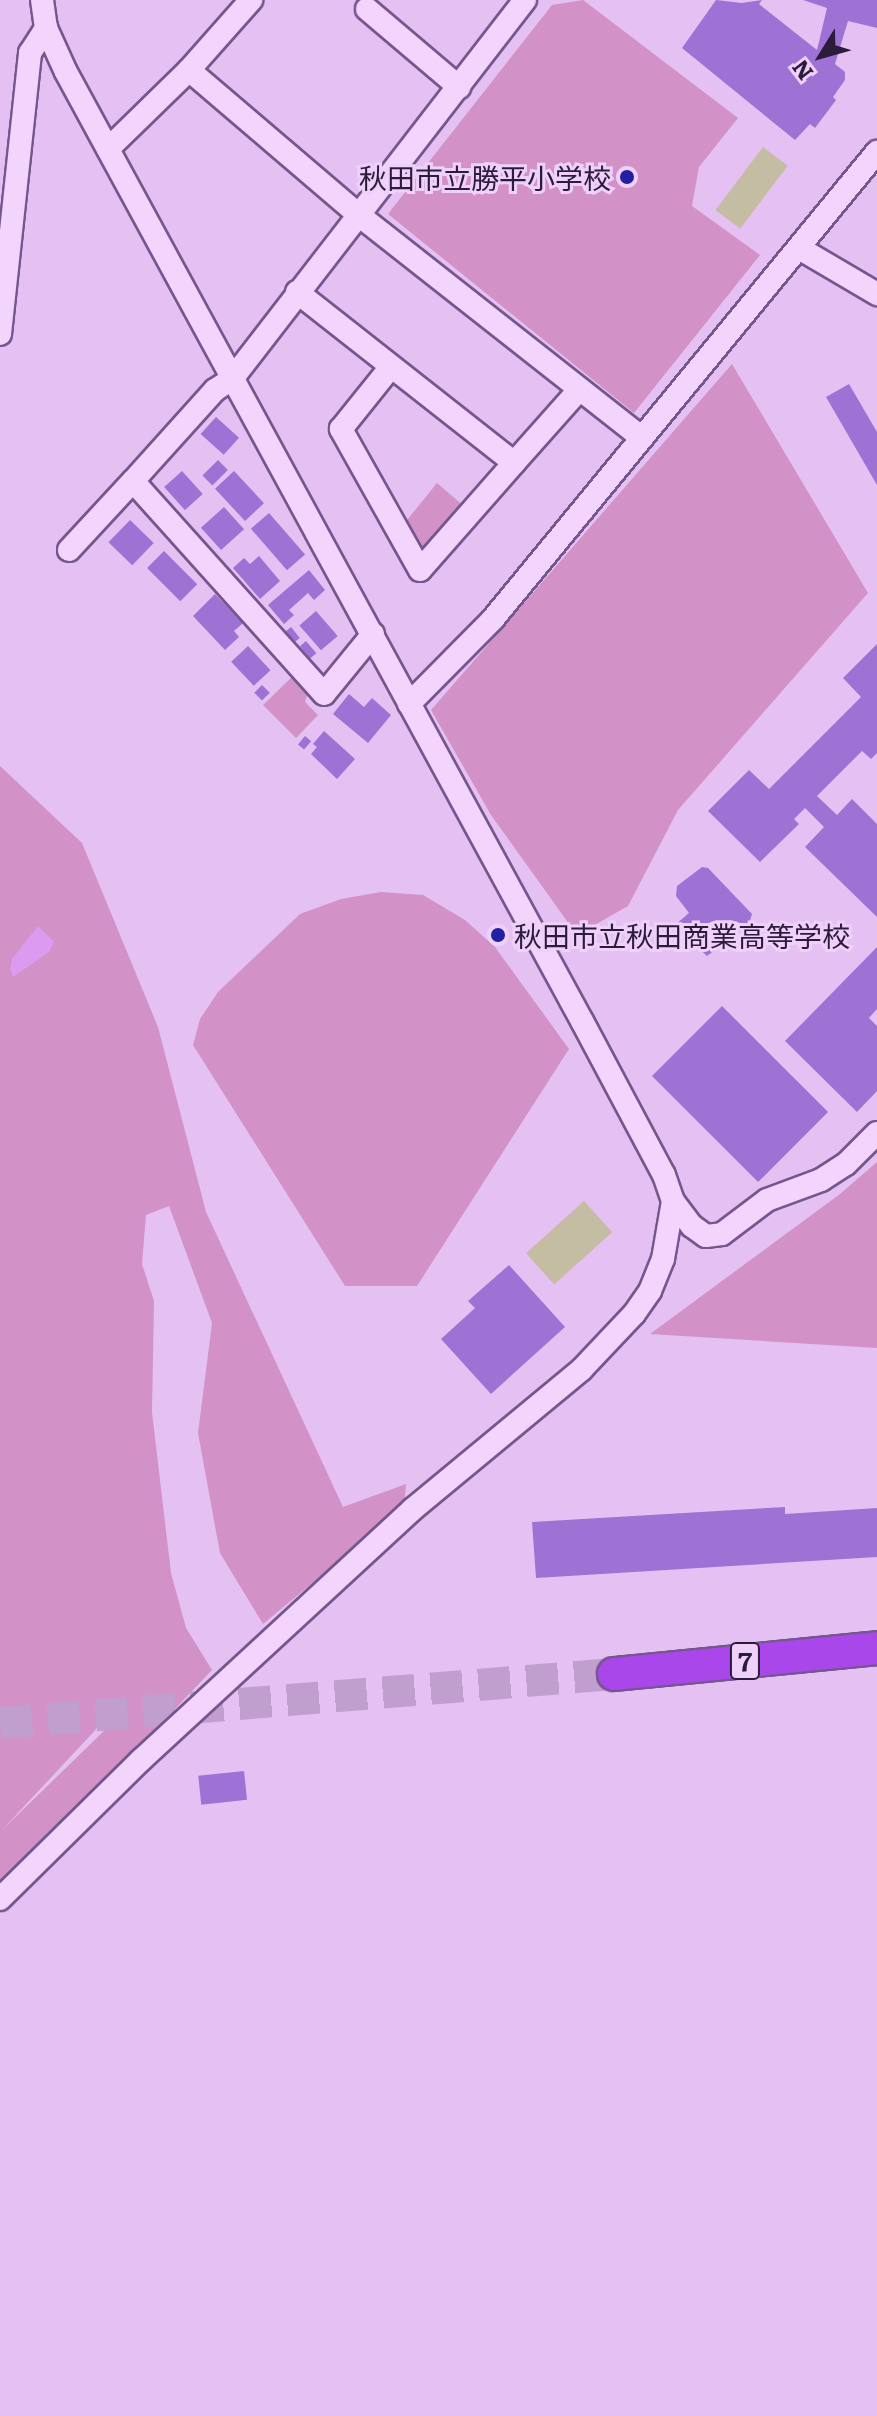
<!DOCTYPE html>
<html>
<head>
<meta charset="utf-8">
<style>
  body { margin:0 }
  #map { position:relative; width:877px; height:2416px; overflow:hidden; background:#e5c0f2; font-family:Literata,"Noto Sans JP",serif }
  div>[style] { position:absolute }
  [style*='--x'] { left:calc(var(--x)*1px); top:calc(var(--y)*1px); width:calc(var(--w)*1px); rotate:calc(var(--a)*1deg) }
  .green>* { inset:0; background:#d292c8 }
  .sand>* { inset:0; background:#dd9af1 }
  .water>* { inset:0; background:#c4bca3; transform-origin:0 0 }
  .building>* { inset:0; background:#9e72d5; transform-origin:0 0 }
  .highway-tunnel>* { height:32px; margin-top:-16px; transform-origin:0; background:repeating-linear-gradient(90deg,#c09fce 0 32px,transparent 0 48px) }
  .roads { filter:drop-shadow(2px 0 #75568e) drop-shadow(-2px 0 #75568e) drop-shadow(0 2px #75568e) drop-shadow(0 -2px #75568e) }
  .minor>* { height:22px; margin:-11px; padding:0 11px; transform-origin:11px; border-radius:11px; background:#f2d4fc }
  .highway>* { height:32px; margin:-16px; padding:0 16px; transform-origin:16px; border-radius:16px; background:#a947eb }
  .dots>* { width:22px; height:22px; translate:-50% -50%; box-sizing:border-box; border:4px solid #efd0f9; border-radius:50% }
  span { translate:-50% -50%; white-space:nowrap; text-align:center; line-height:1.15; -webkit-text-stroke:6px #efd0f9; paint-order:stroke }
  .shield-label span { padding:2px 6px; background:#efd0f9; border:2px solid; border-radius:6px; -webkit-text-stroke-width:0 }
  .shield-label { font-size:26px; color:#2c1c3c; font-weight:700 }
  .poi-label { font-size:28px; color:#2c1c3c }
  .right { translate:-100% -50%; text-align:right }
  .left { translate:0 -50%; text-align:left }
  .north { position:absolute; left:781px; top:16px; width:80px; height:80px; -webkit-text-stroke:6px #efd0f9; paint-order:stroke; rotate:233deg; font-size:22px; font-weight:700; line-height:32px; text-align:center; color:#2c1c3c }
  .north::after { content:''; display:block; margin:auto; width:28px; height:36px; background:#2c1c3c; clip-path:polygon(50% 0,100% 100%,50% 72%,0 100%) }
</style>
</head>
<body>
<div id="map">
  <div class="green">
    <div style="clip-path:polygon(583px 0,738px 118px,699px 167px,692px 206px,760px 255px,634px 413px,388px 214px,552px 5px)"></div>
    <div style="clip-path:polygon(732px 364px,868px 593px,678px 810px,628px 906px,577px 935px,491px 815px,431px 710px)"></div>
    <div style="clip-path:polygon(437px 483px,466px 508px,422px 556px,403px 525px)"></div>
    <div style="clip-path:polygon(293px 676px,308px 692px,305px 702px,318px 715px,296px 738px,263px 705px)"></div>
    <div style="clip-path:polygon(evenodd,0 766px,82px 843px,158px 1027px,206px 1212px,343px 1507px,406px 1484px,404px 1507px,263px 1624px,220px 1553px,198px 1433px,212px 1323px,169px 1206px,146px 1215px,142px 1264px,154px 1301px,152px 1412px,171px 1573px,186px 1628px,212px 1670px,119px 1768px,0 1880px,0 766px,115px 1709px,109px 1726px,2px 1830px,115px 1709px)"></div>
    <div style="clip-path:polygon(381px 892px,423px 895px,465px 920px,495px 947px,569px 1049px,417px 1286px,345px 1286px,193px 1045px,200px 1019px,218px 992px,300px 914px,341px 899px)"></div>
    <div style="clip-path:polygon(877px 1162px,877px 1348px,650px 1334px,840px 1194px)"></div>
  </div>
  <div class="sand">
    <div style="clip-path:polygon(38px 926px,54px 942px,49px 952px,13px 977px,10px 969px,12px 959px)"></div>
  </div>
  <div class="water">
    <div style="left:763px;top:147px;width:31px;height:79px;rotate:37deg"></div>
    <div style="left:584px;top:1201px;width:42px;height:78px;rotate:48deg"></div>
  </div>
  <div class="building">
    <div style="clip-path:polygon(716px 0,742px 3px,762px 0,759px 4px,817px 50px,827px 8px,803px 0,877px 0,877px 28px,848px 21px,835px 64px,845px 72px,845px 80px,833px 97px,836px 100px,815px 128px,810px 124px,795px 140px,682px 48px)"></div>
    <div style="clip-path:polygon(849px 384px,877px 432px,877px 485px,826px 397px)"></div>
    <div style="left:216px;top:417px;width:31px;height:23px;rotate:42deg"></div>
    <div style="left:218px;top:460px;width:14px;height:22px;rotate:45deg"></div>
    <div style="left:182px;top:471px;width:31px;height:24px;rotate:48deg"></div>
    <div style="left:234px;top:471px;width:44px;height:26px;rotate:47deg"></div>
    <div style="left:224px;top:507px;width:30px;height:31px;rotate:48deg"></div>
    <div style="left:269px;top:513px;width:55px;height:24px;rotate:49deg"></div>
    <div style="left:130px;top:520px;width:33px;height:31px;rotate:44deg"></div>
    <div style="left:164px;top:551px;width:47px;height:24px;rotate:45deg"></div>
    <div style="clip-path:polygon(259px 556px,280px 581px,260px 599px,233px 568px,244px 558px,250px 564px)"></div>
    <div style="clip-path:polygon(309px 570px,325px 590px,314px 600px,308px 593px,289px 610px,294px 615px,284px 624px,268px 605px)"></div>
    <div style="clip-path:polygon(215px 594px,243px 623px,234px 631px,239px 637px,225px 650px,193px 616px)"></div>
    <div style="left:316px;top:611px;width:33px;height:22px;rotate:49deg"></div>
    <div style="left:291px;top:627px;width:14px;height:9px;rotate:51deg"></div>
    <div style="left:306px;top:641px;width:16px;height:8px;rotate:50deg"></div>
    <div style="clip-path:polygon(877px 644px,877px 753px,871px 759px,862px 751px,817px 796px,837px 815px,852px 799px,877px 824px,877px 917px,805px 847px,824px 827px,805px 808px,794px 819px,799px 824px,760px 862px,708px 811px,749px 770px,769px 789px,861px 697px,843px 678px)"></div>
    <div style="left:248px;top:646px;width:33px;height:23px;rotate:47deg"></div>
    <div style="left:262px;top:685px;width:11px;height:11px;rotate:45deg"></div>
    <div style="clip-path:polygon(349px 694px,364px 707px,372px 698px,391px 715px,368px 743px,333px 714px)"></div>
    <div style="clip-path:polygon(324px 731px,355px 759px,337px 779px,311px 754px,317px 747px,313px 744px)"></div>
    <div style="left:305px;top:736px;width:8px;height:11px;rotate:40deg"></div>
    <div style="clip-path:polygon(702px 867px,708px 868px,752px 914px,749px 924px,707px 956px,675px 925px,689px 913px,676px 896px,677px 886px)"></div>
    <div style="clip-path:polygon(877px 947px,877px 1009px,869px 1018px,877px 1026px,877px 1091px,857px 1112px,785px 1041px)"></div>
    <div style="left:722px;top:1006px;width:150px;height:99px;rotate:45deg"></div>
    <div style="clip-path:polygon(509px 1265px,565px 1327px,491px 1394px,441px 1339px,475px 1308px,468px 1301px)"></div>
    <div style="clip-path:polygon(785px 1507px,785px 1514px,877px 1508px,877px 1557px,536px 1578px,532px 1522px)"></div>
    <div style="left:244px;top:1771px;width:29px;height:46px;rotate:84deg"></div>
  </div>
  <div class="highway-tunnel">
    <div style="--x:0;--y:1723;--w:616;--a:-4.56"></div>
  </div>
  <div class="roads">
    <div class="minor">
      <div style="--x:42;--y:0;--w:28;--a:82"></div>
      <div style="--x:46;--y:28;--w:48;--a:65.6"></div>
      <div style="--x:66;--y:72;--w:1080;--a:61.47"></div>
      <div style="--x:582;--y:1021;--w:174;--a:62"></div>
      <div style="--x:664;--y:1175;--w:28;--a:71"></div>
      <div style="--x:673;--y:1201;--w:31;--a:53"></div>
      <div style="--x:692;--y:1226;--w:17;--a:36"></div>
      <div style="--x:706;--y:1236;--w:16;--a:-7"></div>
      <div style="--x:722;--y:1234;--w:56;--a:-37.1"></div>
      <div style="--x:767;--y:1200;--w:58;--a:-20.3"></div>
      <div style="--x:821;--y:1180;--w:30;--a:-33"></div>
      <div style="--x:846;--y:1164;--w:44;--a:-45"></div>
      <div style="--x:367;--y:9;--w:121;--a:40.3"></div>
      <div style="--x:189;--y:70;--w:225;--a:40.5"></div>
      <div style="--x:360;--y:216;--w:359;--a:38.2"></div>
      <div style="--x:108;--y:149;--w:113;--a:-44.3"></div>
      <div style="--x:189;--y:70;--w:94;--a:-48.5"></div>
      <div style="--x:799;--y:248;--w:91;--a:30.5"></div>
      <div style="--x:297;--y:292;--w:276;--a:38.2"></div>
      <div style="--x:514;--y:463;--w:142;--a:131.3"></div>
      <div style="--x:420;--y:570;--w:162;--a:-119.3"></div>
      <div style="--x:341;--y:429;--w:78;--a:-51.2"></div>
      <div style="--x:0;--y:334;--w:283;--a:-83.9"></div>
      <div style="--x:30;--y:53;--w:30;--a:-57"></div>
      <div style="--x:514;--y:463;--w:96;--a:-48.4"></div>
      <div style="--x:69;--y:550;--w:94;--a:-47.2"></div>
      <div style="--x:373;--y:634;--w:77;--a:129.2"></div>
      <div style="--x:324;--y:694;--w:286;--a:-131.9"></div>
      <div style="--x:133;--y:481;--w:122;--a:-48"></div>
      <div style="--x:215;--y:390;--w:20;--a:-33"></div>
      <div style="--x:232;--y:379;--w:479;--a:-52.3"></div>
      <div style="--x:409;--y:704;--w:120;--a:-45.3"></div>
      <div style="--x:493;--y:619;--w:605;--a:-50.57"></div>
      <div style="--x:0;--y:1899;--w:198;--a:-44.6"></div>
      <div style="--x:141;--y:1760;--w:370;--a:-42.7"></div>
      <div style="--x:413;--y:1509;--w:218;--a:-39.6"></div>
      <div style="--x:581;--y:1370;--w:77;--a:-46.6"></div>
      <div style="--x:634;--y:1314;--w:28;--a:-55"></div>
      <div style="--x:650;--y:1291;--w:35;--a:-68"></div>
      <div style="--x:663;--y:1259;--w:59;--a:-80.2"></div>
    </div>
    <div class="highway">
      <div style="--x:614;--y:1674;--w:264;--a:-5.6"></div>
    </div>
  </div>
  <div class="dots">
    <div style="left:627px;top:177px;background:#231fa3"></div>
    <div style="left:498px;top:935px;background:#231fa3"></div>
  </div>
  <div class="shield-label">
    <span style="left:745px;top:1661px">7</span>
  </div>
  <div class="poi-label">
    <span class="right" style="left:611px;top:177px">秋田市立勝平小学校</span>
    <span class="left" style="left:514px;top:935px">秋田市立秋田商業高等学校</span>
  </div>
  <div class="north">N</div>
</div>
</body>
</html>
